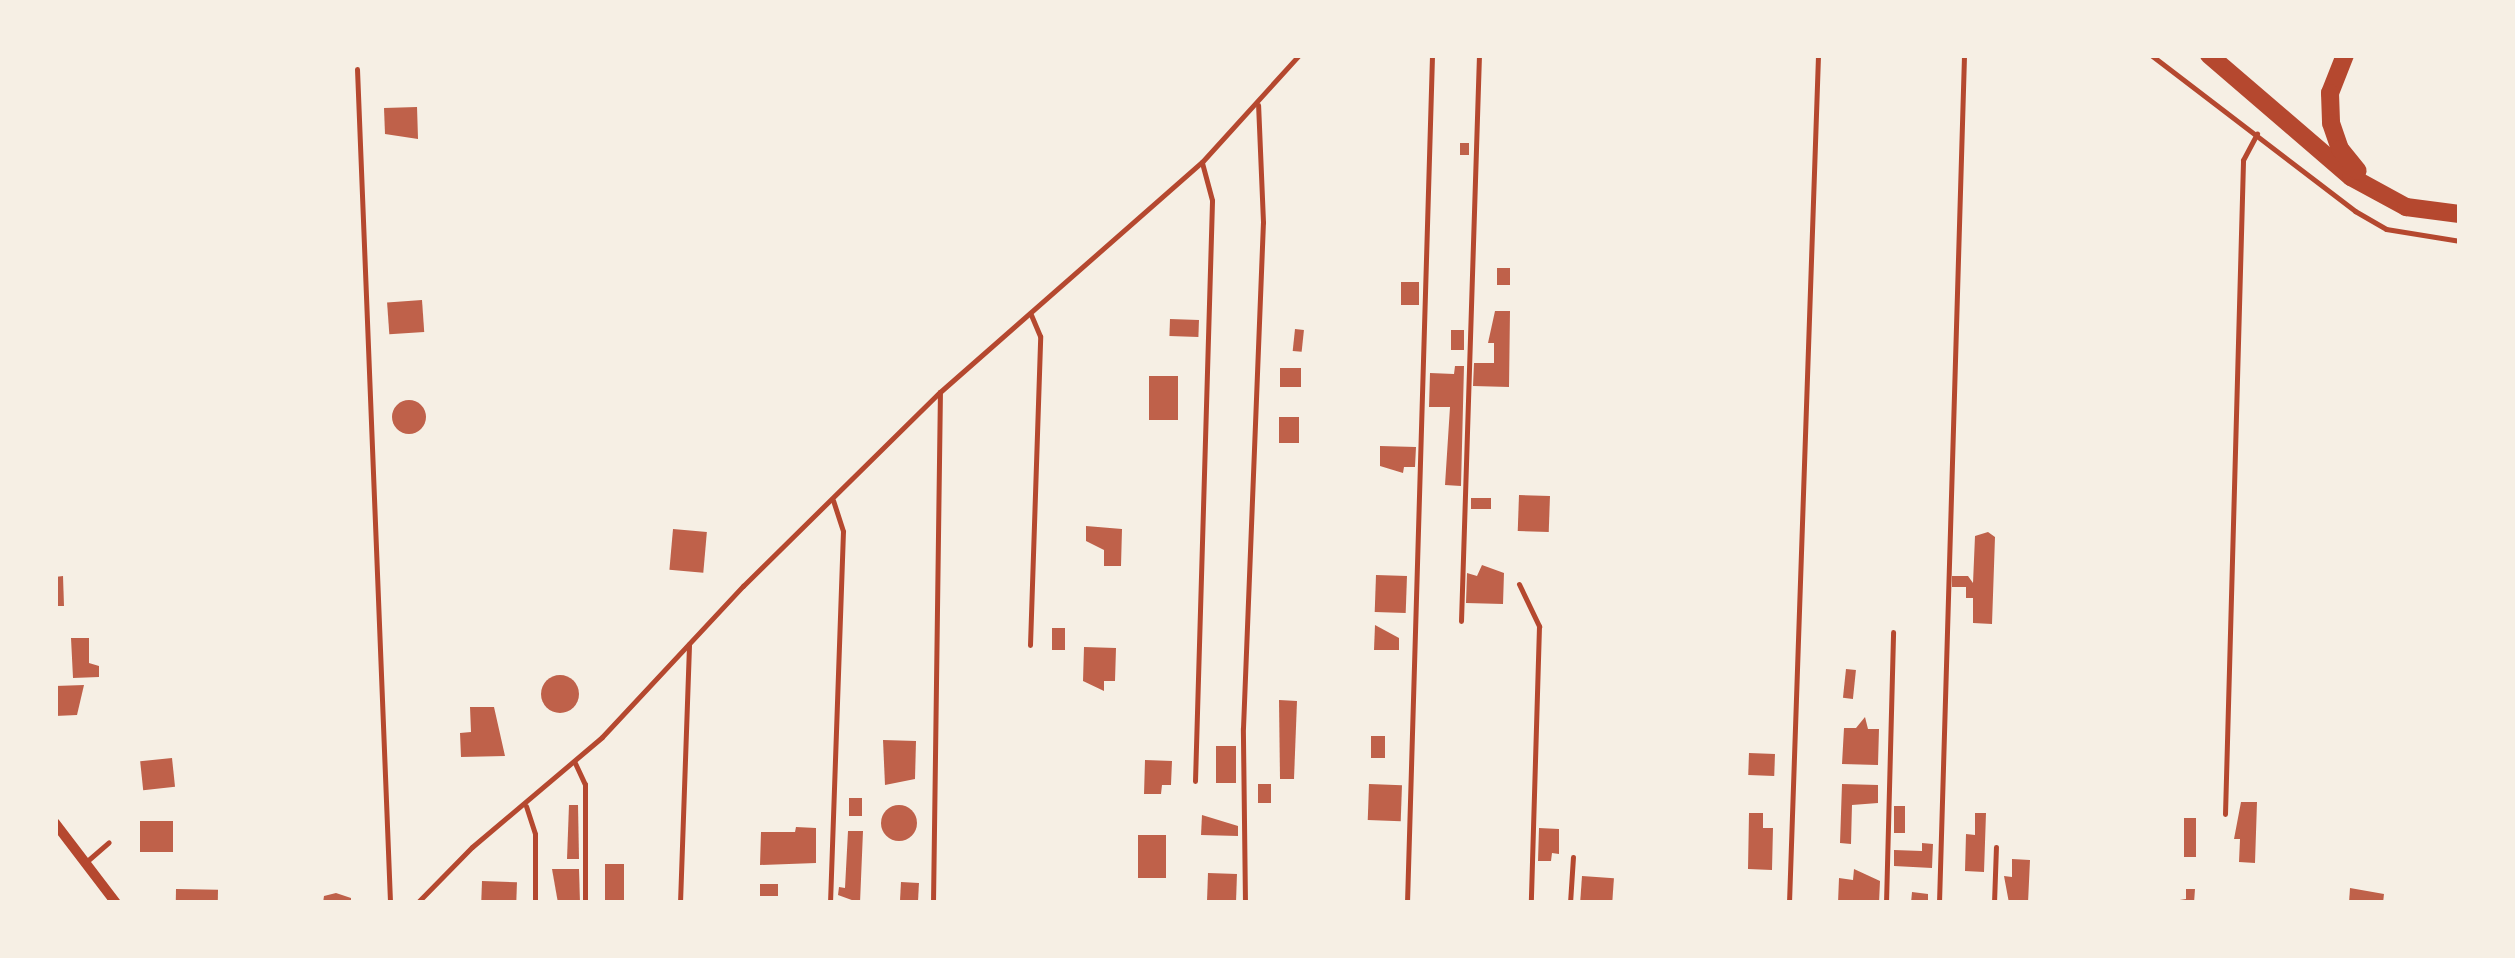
<!DOCTYPE html>
<html>
<head>
<meta charset="utf-8">
<style>
  body { margin:0 }
  #map { position:relative; width:2515px; height:958px; overflow:hidden; background:#f6efe4; font-family:"Archivo Narrow",sans-serif }
  div>[style] { position:absolute }
  [style*='--x'] { left:calc(var(--x)*1px); top:calc(var(--y)*1px); width:calc(var(--w)*1px); rotate:calc(var(--a)*1deg) }
  .building>* { inset:0; background:#bf614a; transform-origin:0 0 }
  .round { border-radius:50% }
  .service>* { height:5px; margin:-2.5px; padding:0 2.5px; transform-origin:2.5px; border-radius:2.5px; background:#b5482f }
  .minor>* { height:10px; margin:-5px; padding:0 5px; transform-origin:5px; border-radius:5px; background:#b5482f }
  .motorway>* { height:18px; margin:-9px; padding:0 9px; transform-origin:9px; border-radius:9px; background:#b5482f }
  span { translate:-50% -50%; white-space:nowrap; text-align:center; line-height:1.15; -webkit-text-stroke:8px #f6efe4; paint-order:stroke }
  .frame { position:absolute; inset:0; border:58px solid #f6efe4; pointer-events:none }
</style>
</head>
<body>
<div id="map">
  <div class="building">
    <div style="clip-path:polygon(417px 107px,418px 139px,385px 134px,384px 108px)"></div>
    <div style="left:1460px;top:143px;width:9px;height:12px"></div>
    <div style="left:1497px;top:268px;width:13px;height:17px"></div>
    <div style="left:1401px;top:282px;width:18px;height:23px"></div>
    <div style="left:422px;top:300px;width:32px;height:35px;rotate:86deg"></div>
    <div style="clip-path:polygon(1495px 311px,1510px 311px,1509px 387px,1473px 386px,1474px 363px,1494px 363px,1494px 343px,1488px 343px)"></div>
    <div style="left:1170px;top:319px;width:29px;height:17px;rotate:2deg"></div>
    <div style="left:1295px;top:329px;width:9px;height:22px;rotate:6deg"></div>
    <div style="left:1451px;top:330px;width:13px;height:20px"></div>
    <div style="clip-path:polygon(1455px 366px,1464px 366px,1461px 486px,1445px 485px,1450px 407px,1429px 407px,1430px 373px,1454px 374px)"></div>
    <div style="left:1280px;top:368px;width:21px;height:19px"></div>
    <div style="left:1149px;top:376px;width:29px;height:44px"></div>
    <div class="round" style="left:392px;top:400px;width:34px;height:34px"></div>
    <div style="left:1279px;top:417px;width:20px;height:26px"></div>
    <div style="clip-path:polygon(1380px 446px,1416px 447px,1415px 467px,1404px 467px,1403px 473px,1380px 466px)"></div>
    <div style="left:1519px;top:495px;width:31px;height:36px;rotate:2deg"></div>
    <div style="left:1471px;top:498px;width:20px;height:11px"></div>
    <div style="clip-path:polygon(1086px 526px,1122px 529px,1121px 566px,1104px 566px,1104px 550px,1086px 541px)"></div>
    <div style="left:673px;top:529px;width:34px;height:41px;rotate:5deg"></div>
    <div style="clip-path:polygon(1988px 532px,1995px 537px,1992px 624px,1973px 623px,1973px 598px,1966px 598px,1966px 587px,1952px 587px,1952px 576px,1968px 576px,1973px 583px,1975px 536px)"></div>
    <div style="clip-path:polygon(1482px 565px,1504px 573px,1503px 604px,1466px 603px,1467px 573px,1477px 576px)"></div>
    <div style="left:1376px;top:575px;width:31px;height:37px;rotate:2deg"></div>
    <div style="clip-path:polygon(63px 576px,64px 606px,55px 606px,55px 577px)"></div>
    <div style="clip-path:polygon(1375px 625px,1399px 638px,1399px 650px,1374px 650px)"></div>
    <div style="left:1052px;top:628px;width:13px;height:22px"></div>
    <div style="clip-path:polygon(71px 638px,89px 638px,89px 663px,99px 666px,99px 677px,73px 678px)"></div>
    <div style="clip-path:polygon(1084px 647px,1116px 648px,1115px 681px,1104px 681px,1104px 691px,1083px 681px)"></div>
    <div style="left:1846px;top:669px;width:10px;height:29px;rotate:6deg"></div>
    <div class="round" style="left:541px;top:675px;width:38px;height:38px"></div>
    <div style="clip-path:polygon(84px 685px,77px 715px,55px 716px,55px 686px)"></div>
    <div style="clip-path:polygon(1279px 700px,1297px 701px,1294px 779px,1280px 779px)"></div>
    <div style="clip-path:polygon(470px 707px,494px 707px,505px 756px,461px 757px,460px 733px,471px 732px)"></div>
    <div style="clip-path:polygon(1865px 717px,1868px 729px,1879px 729px,1878px 765px,1842px 764px,1844px 728px,1856px 728px)"></div>
    <div style="left:1371px;top:736px;width:14px;height:22px"></div>
    <div style="clip-path:polygon(883px 740px,916px 741px,915px 779px,885px 785px)"></div>
    <div style="left:1216px;top:746px;width:20px;height:37px"></div>
    <div style="left:1749px;top:753px;width:26px;height:22px;rotate:2deg"></div>
    <div style="left:172px;top:758px;width:29px;height:32px;rotate:84deg"></div>
    <div style="clip-path:polygon(1145px 760px,1172px 761px,1171px 785px,1162px 785px,1161px 794px,1144px 794px)"></div>
    <div style="left:1258px;top:784px;width:13px;height:19px"></div>
    <div style="left:1369px;top:784px;width:33px;height:36px;rotate:2deg"></div>
    <div style="clip-path:polygon(1842px 784px,1878px 785px,1878px 803px,1852px 805px,1851px 844px,1840px 843px)"></div>
    <div style="left:849px;top:798px;width:13px;height:18px"></div>
    <div style="clip-path:polygon(2241px 802px,2257px 802px,2255px 863px,2239px 862px,2240px 839px,2234px 839px)"></div>
    <div style="clip-path:polygon(569px 805px,578px 805px,579px 859px,567px 859px)"></div>
    <div class="round" style="left:881px;top:805px;width:36px;height:36px"></div>
    <div style="left:1894px;top:806px;width:11px;height:27px"></div>
    <div style="clip-path:polygon(1749px 813px,1763px 813px,1763px 828px,1773px 828px,1772px 870px,1748px 869px)"></div>
    <div style="clip-path:polygon(1975px 813px,1986px 813px,1984px 872px,1965px 871px,1966px 834px,1975px 835px)"></div>
    <div style="clip-path:polygon(1202px 815px,1238px 826px,1238px 836px,1201px 835px)"></div>
    <div style="left:2184px;top:818px;width:12px;height:39px"></div>
    <div style="left:140px;top:821px;width:33px;height:31px"></div>
    <div style="clip-path:polygon(796px 827px,816px 828px,816px 863px,760px 865px,761px 832px,795px 832px)"></div>
    <div style="clip-path:polygon(1539px 828px,1559px 829px,1559px 854px,1552px 853px,1551px 861px,1538px 861px)"></div>
    <div style="clip-path:polygon(848px 831px,863px 831px,860px 903px,838px 895px,839px 887px,845px 888px)"></div>
    <div style="left:1138px;top:835px;width:28px;height:43px"></div>
    <div style="clip-path:polygon(1922px 843px,1933px 844px,1932px 868px,1894px 866px,1894px 850px,1922px 851px)"></div>
    <div style="clip-path:polygon(2012px 859px,2030px 860px,2028px 903px,2009px 903px,2004px 876px,2012px 877px)"></div>
    <div style="left:605px;top:864px;width:19px;height:39px"></div>
    <div style="clip-path:polygon(552px 869px,579px 869px,580px 903px,558px 903px)"></div>
    <div style="clip-path:polygon(1854px 869px,1880px 881px,1879px 903px,1838px 903px,1839px 878px,1853px 880px)"></div>
    <div style="left:1208px;top:873px;width:29px;height:30px;rotate:2deg"></div>
    <div style="left:1582px;top:876px;width:32px;height:27px;rotate:4deg"></div>
    <div style="left:482px;top:881px;width:35px;height:22px;rotate:2deg"></div>
    <div style="left:901px;top:882px;width:18px;height:21px;rotate:3deg"></div>
    <div style="left:760px;top:884px;width:18px;height:12px"></div>
    <div style="clip-path:polygon(2350px 888px,2384px 894px,2383px 903px,2349px 903px)"></div>
    <div style="left:176px;top:889px;width:42px;height:14px;rotate:1deg"></div>
    <div style="clip-path:polygon(2186px 889px,2195px 889px,2194px 903px,2161px 903px,2186px 899px)"></div>
    <div style="clip-path:polygon(1912px 892px,1928px 894px,1928px 903px,1911px 903px)"></div>
    <div style="clip-path:polygon(336px 893px,351px 898px,351px 903px,323px 903px,324px 896px)"></div>
  </div>
  <div class="service">
    <div style="--x:2151;--y:55;--w:257;--a:37.4"></div>
    <div style="--x:2355;--y:211;--w:36;--a:30"></div>
    <div style="--x:2386;--y:229;--w:75;--a:9.2"></div>
    <div style="--x:357;--y:69;--w:835;--a:87.73"></div>
    <div style="--x:1519;--y:584;--w:47;--a:64.5"></div>
    <div style="--x:1539;--y:626;--w:277;--a:91.7"></div>
    <div style="--x:1461;--y:621;--w:566;--a:-88.18"></div>
    <div style="--x:1030;--y:645;--w:309;--a:-88.1"></div>
    <div style="--x:1040;--y:336;--w:23;--a:-113"></div>
    <div style="--x:575;--y:763;--w:23;--a:65"></div>
    <div style="--x:585;--y:784;--w:119;--a:90"></div>
    <div style="--x:1195;--y:781;--w:581;--a:-88.32"></div>
    <div style="--x:1212;--y:200;--w:39;--a:-105"></div>
    <div style="--x:526;--y:806;--w:29;--a:72"></div>
    <div style="--x:535;--y:834;--w:69;--a:90"></div>
    <div style="--x:2225;--y:814;--w:654;--a:-88.42"></div>
    <div style="--x:2243;--y:160;--w:30;--a:-62"></div>
    <div style="--x:86;--y:862;--w:30;--a:-41"></div>
    <div style="--x:417;--y:903;--w:78;--a:-45.5"></div>
    <div style="--x:472;--y:847;--w:170;--a:-40.2"></div>
    <div style="--x:602;--y:737;--w:207;--a:-47"></div>
    <div style="--x:743;--y:586;--w:276;--a:-44.6"></div>
    <div style="--x:940;--y:392;--w:349;--a:-41.3"></div>
    <div style="--x:1202;--y:162;--w:144;--a:-47.8"></div>
    <div style="--x:680;--y:903;--w:259;--a:-88"></div>
    <div style="--x:830;--y:903;--w:372;--a:-88"></div>
    <div style="--x:843;--y:531;--w:32;--a:-108"></div>
    <div style="--x:933;--y:903;--w:511;--a:-89.22"></div>
    <div style="--x:1245;--y:903;--w:175;--a:-90.7"></div>
    <div style="--x:1243;--y:728;--w:506;--a:-87.74"></div>
    <div style="--x:1263;--y:222;--w:117;--a:-92.4"></div>
    <div style="--x:1407;--y:903;--w:848;--a:-88.31"></div>
    <div style="--x:1570;--y:903;--w:46;--a:-86.3"></div>
    <div style="--x:1789;--y:903;--w:848;--a:-88.04"></div>
    <div style="--x:1886;--y:903;--w:271;--a:-88.5"></div>
    <div style="--x:1939;--y:903;--w:848;--a:-88.31"></div>
    <div style="--x:1994;--y:903;--w:56;--a:-88"></div>
  </div>
  <div class="minor">
    <div style="--x:55;--y:823;--w:101;--a:52.7"></div>
  </div>
  <div class="motorway">
    <div style="--x:2209;--y:55;--w:187;--a:40.7"></div>
    <div style="--x:2351;--y:177;--w:63;--a:28.6"></div>
    <div style="--x:2406;--y:207;--w:54;--a:7.4"></div>
    <div style="--x:2345;--y:55;--w:41;--a:111.5"></div>
    <div style="--x:2330;--y:93;--w:30;--a:88"></div>
    <div style="--x:2331;--y:123;--w:28;--a:71"></div>
    <div style="--x:2340;--y:149;--w:28;--a:51"></div>
  </div>
  <div class="frame"></div>
</div>
</body>
</html>
